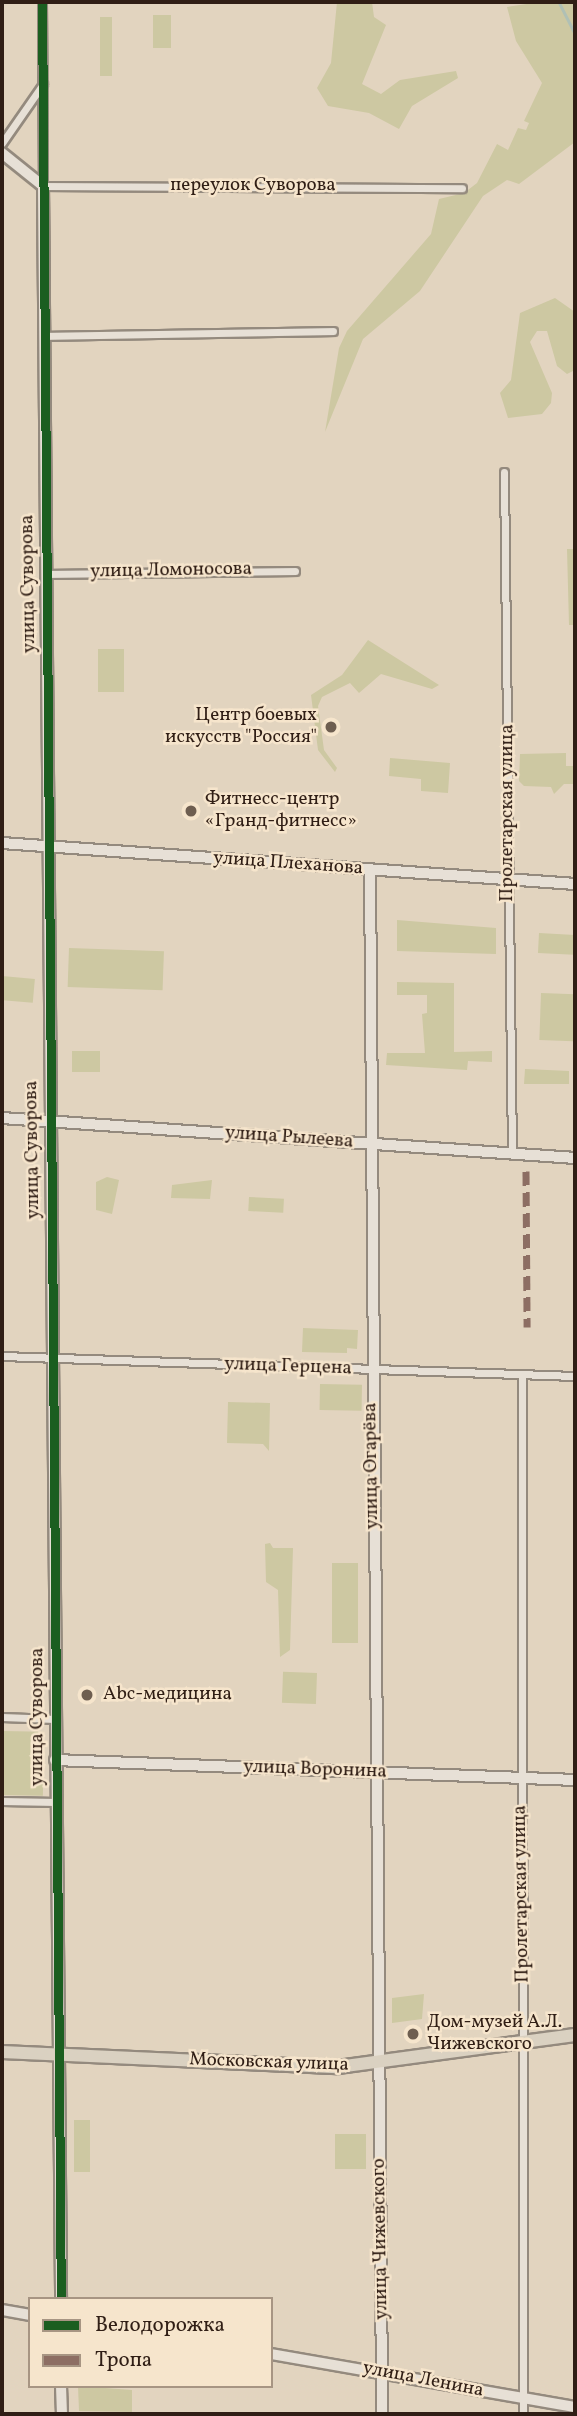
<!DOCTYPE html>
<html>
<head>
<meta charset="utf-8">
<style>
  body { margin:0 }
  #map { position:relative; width:577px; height:2416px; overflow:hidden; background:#e2d4bf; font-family:Vollkorn,serif }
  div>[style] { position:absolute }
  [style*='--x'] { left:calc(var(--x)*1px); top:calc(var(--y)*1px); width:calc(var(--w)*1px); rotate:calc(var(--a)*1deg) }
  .green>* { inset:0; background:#cdc8a2; transform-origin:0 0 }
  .stream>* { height:2.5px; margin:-1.25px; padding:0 1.25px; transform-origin:1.25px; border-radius:1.25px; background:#b0c0b5 }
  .roads { filter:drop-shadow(2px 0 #948a7e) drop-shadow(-2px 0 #948a7e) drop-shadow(0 2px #948a7e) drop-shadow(0 -2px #948a7e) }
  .minor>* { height:7px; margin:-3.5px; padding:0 3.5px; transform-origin:3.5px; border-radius:3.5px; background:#e7e0d6 }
  .tertiary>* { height:10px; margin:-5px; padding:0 5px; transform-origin:5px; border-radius:5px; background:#e7e0d6 }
  .secondary>* { height:10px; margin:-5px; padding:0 5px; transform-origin:5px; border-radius:5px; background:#e7e0d6 }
  .primary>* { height:12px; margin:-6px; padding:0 6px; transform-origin:6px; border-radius:6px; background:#dad1c1 }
  .quiet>* { height:7px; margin-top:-3.5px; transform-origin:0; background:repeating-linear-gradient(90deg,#8d6e63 0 14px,transparent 0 21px) }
  .cycleway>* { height:9px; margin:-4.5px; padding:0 4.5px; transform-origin:4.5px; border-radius:4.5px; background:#1b5e20 }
  .dots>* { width:19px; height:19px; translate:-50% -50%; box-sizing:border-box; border:4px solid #f6e5cc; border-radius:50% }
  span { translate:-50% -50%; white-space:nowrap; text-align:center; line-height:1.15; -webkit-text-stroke:5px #f6e5cc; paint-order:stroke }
  .street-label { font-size:19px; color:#301e15 }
  .poi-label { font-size:19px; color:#301e15 }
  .right { translate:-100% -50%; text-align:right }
  .left { translate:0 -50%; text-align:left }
  .frame { position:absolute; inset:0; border:4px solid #301e15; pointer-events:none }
  .legend { position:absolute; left:28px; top:2297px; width:245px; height:91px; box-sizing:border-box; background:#f6e5cc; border:2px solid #a79583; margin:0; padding:9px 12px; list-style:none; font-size:21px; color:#301e15 }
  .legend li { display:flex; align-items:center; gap:14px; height:35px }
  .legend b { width:35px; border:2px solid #a79583 }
</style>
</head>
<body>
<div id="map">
  <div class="green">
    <div style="clip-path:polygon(337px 2px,372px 2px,374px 17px,386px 25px,362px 84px,381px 94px,400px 80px,456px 71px,458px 78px,412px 106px,399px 129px,369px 113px,328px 106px,317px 88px,331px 63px)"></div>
    <div style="clip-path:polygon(540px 2px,575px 2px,575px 142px,519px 184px,507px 180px,483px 196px,420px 291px,363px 339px,325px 432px,339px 348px,347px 331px,431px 234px,439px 199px,464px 193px,477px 183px,497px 144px,508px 150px,518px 128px,526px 130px,529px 123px,524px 121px,542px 83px,516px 41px,507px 7px)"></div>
    <div style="left:153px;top:15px;width:18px;height:33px"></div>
    <div style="left:100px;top:17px;width:12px;height:59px"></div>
    <div style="clip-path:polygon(555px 298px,575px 312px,575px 370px,567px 374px,557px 366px,547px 331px,537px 331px,530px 342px,552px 393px,551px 403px,542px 414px,508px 418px,500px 393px,511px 380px,520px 313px)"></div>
    <div style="clip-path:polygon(567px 549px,575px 549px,575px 625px,569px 625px)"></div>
    <div style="clip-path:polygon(368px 640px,439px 685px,432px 689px,381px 674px,359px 693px,350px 683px,322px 697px,318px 706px,324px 750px,337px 768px,335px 772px,318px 750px,311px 695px,342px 675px)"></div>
    <div style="left:98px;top:649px;width:26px;height:43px"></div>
    <div style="clip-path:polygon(566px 753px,566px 766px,575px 766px,575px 784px,564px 784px,554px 794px,551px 787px,524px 786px,519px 781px,520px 754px)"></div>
    <div style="clip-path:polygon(390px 758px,450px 763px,448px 793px,421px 791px,421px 779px,389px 776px)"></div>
    <div style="clip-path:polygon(397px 920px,496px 928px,496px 954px,397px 951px)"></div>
    <div style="left:539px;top:933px;width:36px;height:20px;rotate:3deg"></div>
    <div style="left:69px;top:948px;width:95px;height:39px;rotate:2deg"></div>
    <div style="left:2px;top:976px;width:33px;height:24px;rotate:5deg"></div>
    <div style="clip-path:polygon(397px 982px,454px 983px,454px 1052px,492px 1051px,492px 1062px,468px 1061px,467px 1070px,386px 1065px,387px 1053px,425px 1053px,422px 1014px,427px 1013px,427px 995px,397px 995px)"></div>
    <div style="left:541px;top:993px;width:34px;height:47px;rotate:2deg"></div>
    <div style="left:72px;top:1051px;width:28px;height:21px"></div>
    <div style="clip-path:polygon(525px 1069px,569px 1071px,569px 1084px,524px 1084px)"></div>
    <div style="clip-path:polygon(107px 1177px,119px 1180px,112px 1214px,96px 1210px,96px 1182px)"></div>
    <div style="clip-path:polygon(212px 1180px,210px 1199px,171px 1198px,172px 1185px)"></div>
    <div style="left:249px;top:1197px;width:35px;height:14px;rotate:3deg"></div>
    <div style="clip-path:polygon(303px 1328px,358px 1330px,357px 1349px,347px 1348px,347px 1353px,302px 1352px)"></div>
    <div style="left:320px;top:1384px;width:42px;height:26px;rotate:1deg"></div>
    <div style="clip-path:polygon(228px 1402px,270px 1403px,269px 1451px,263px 1444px,227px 1443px)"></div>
    <div style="clip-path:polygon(270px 1543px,273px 1548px,293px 1548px,290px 1650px,280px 1657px,278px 1590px,266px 1582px,265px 1544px)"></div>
    <div style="left:332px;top:1563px;width:26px;height:80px"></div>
    <div style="left:317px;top:1673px;width:31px;height:34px;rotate:92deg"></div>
    <div style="left:2px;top:1731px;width:42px;height:64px;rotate:1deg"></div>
    <div style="clip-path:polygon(424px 1994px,422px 2019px,392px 2023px,392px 1998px)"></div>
    <div style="left:74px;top:2120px;width:16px;height:52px"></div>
    <div style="left:366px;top:2134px;width:35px;height:31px;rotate:90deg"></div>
    <div style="clip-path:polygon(78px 2386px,132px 2390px,132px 2412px,79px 2411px)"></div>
  </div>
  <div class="stream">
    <div style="--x:559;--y:2;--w:35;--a:63"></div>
  </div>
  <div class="roads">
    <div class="minor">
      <div style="--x:42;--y:2;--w:184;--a:89.7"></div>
      <div style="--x:43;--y:186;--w:419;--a:0.3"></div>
      <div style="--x:2;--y:143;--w:72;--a:-55.2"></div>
      <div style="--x:43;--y:336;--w:290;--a:-1"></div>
      <div style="--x:504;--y:472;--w:681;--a:89.33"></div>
      <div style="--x:47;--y:574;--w:248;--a:-0.7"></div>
      <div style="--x:2;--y:1356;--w:573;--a:2"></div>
      <div style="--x:522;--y:1375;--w:1039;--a:89.94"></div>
      <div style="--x:2;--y:1717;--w:53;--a:2.2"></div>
      <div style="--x:2;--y:1801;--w:54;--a:1.1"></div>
    </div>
    <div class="tertiary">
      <div style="--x:2;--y:153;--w:53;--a:38.8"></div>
      <div style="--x:43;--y:186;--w:2113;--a:89.51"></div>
      <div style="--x:370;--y:869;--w:1545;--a:89.55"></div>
      <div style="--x:55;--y:1760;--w:520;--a:2.2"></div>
      <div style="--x:61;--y:2386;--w:28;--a:88"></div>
    </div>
    <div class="secondary">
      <div style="--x:2;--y:843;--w:574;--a:4.09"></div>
      <div style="--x:2;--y:1118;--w:574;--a:3.99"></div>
      <div style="--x:2;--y:2310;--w:28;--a:10"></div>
      <div style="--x:271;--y:2354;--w:309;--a:9.9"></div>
    </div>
    <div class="primary">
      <div style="--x:2;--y:2052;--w:336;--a:2.6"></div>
      <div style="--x:338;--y:2067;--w:239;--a:-7.7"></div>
    </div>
  </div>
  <div class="quiet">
    <div style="--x:526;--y:1171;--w:156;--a:89.6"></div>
  </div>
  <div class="cycleway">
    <div style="--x:42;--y:2;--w:2297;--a:89.53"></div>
  </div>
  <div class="dots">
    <div style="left:331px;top:727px;background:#6e5e50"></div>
    <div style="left:191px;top:811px;background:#6e5e50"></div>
    <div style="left:87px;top:1695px;background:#6e5e50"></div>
    <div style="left:413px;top:2034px;background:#6e5e50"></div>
  </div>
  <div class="street-label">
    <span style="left:253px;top:186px">переулок Суворова</span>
    <span style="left:171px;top:571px;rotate:-1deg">улица Ломоносова</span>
    <span style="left:29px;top:584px;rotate:-91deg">улица Суворова</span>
    <span style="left:508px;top:813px;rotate:-90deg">Пролетарская улица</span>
    <span style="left:288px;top:864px;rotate:4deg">улица Плеханова</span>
    <span style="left:289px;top:1138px;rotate:4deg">улица Рылеева</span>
    <span style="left:33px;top:1150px;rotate:-91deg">улица Суворова</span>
    <span style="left:288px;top:1367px;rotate:2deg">улица Герцена</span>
    <span style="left:372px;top:1466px;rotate:-91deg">улица Огарёва</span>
    <span style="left:38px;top:1717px;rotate:-90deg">улица Суворова</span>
    <span style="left:315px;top:1770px;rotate:2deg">улица Воронина</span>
    <span style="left:522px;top:1894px;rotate:-91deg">Пролетарская улица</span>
    <span style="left:269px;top:2063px;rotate:2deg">Московская улица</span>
    <span style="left:381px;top:2239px;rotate:-91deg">улица Чижевского</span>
    <span style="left:423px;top:2380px;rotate:11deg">улица Ленина</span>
  </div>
  <div class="poi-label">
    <span class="right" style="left:317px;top:727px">Центр боевых<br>искусств "Россия"</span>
    <span class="left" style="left:205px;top:811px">Фитнесс-центр<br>«Гранд-фитнесс»</span>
    <span class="left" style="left:103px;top:1695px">Abc-медицина</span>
    <span class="left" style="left:427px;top:2034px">Дом-музей А.Л.<br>Чижевского</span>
  </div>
  <div class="frame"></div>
  <ul class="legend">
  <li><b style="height:9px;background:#1b5e20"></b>Велодорожка</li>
  <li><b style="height:9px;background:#8d6e63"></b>Тропа</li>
  </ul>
</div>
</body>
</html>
